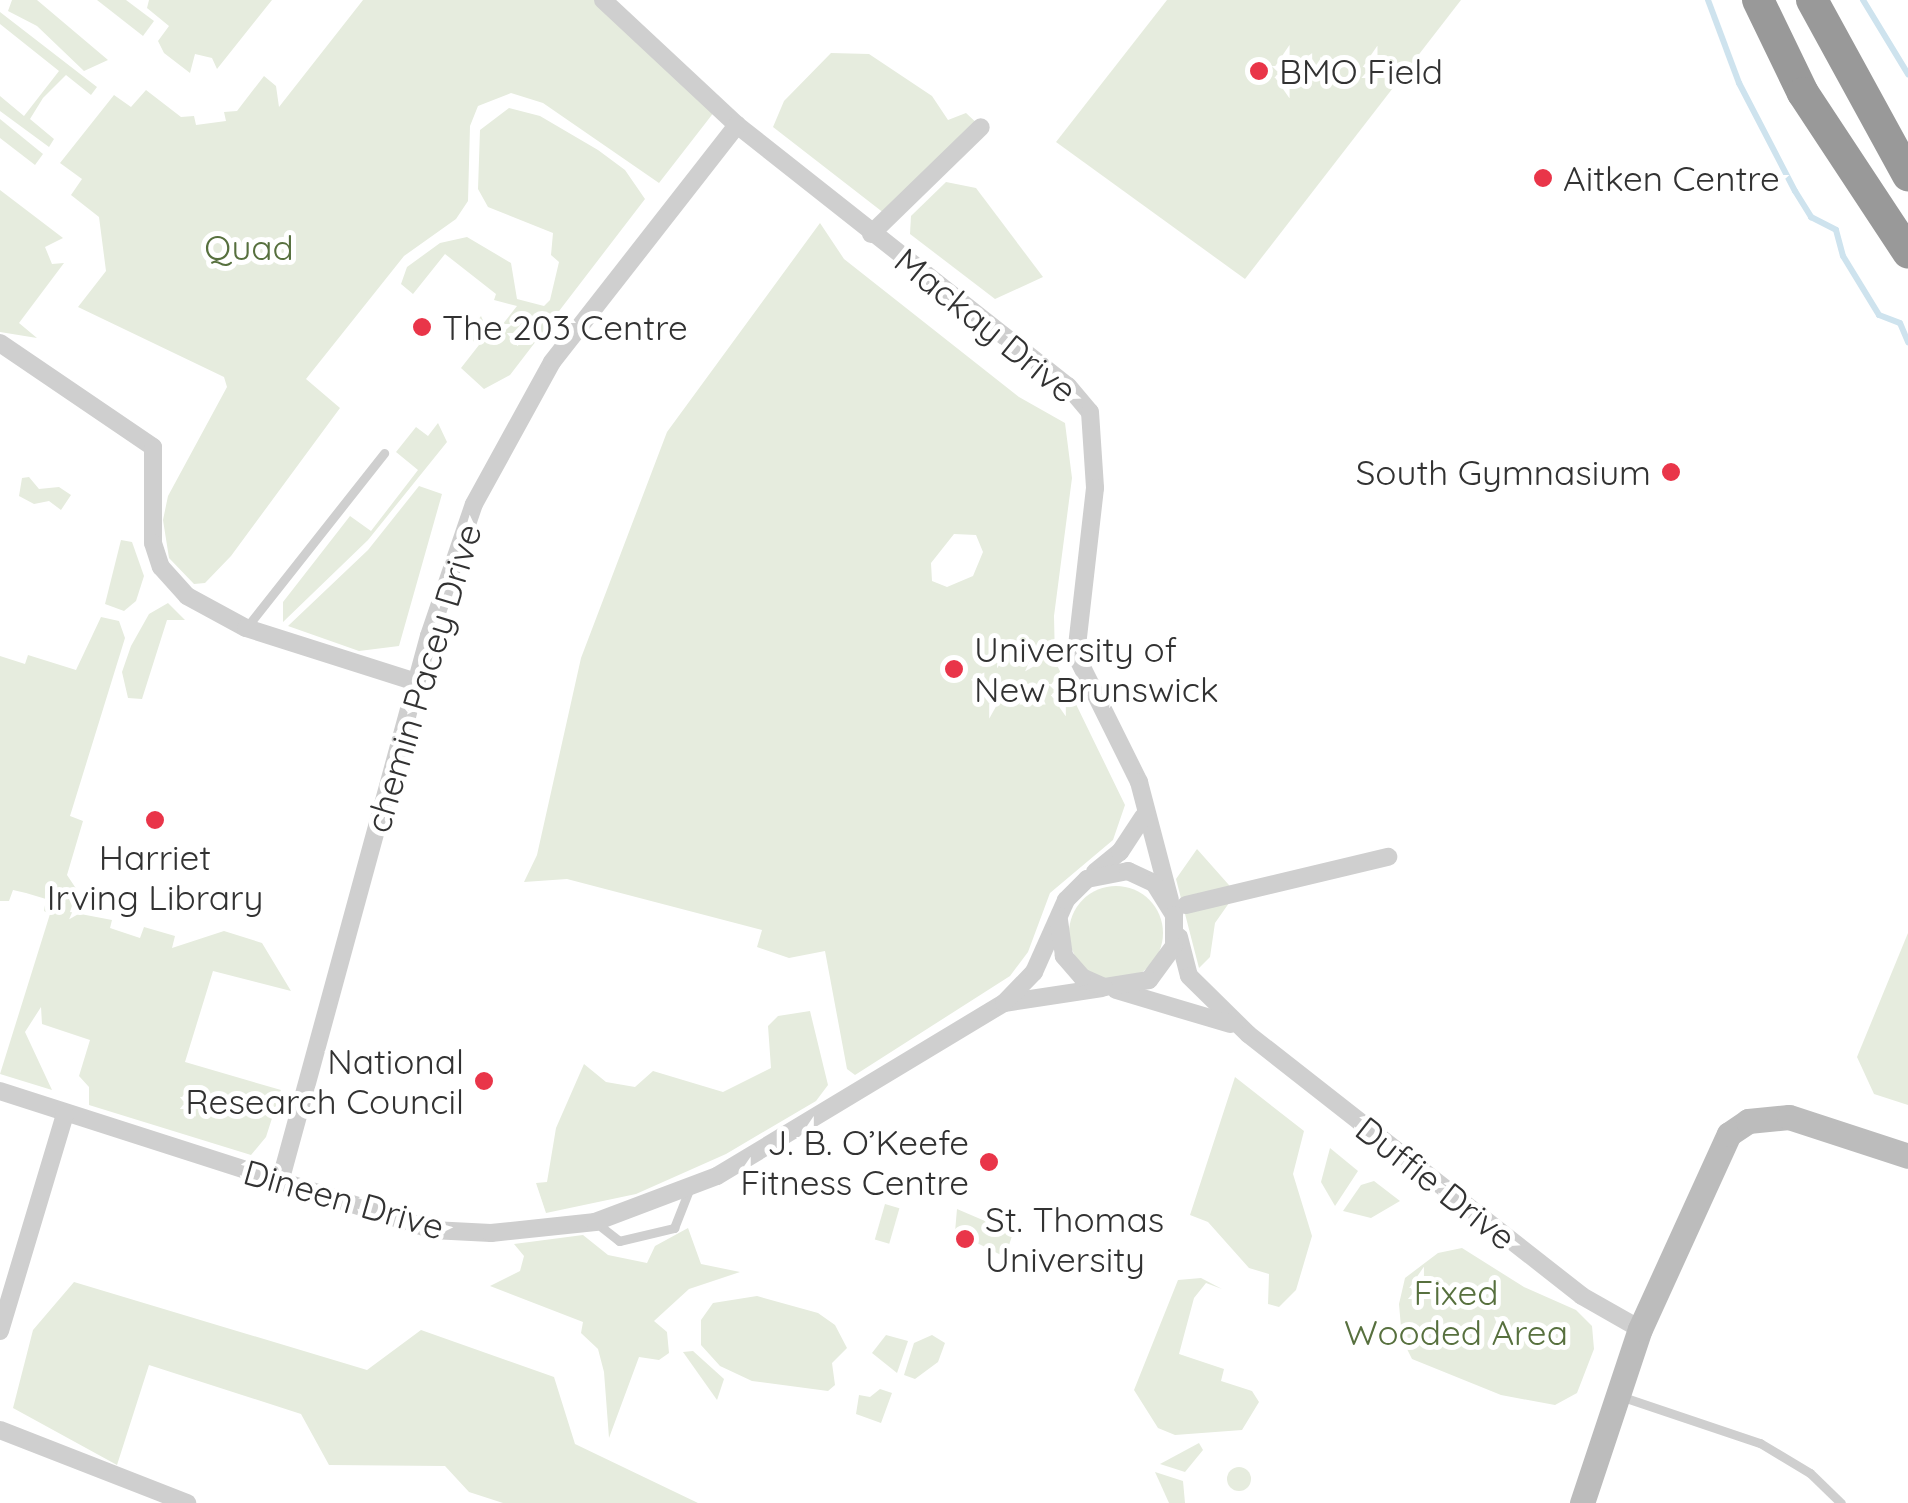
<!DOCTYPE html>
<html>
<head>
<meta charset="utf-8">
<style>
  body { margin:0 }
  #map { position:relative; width:1908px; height:1503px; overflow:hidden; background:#fff; font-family:Quicksand,sans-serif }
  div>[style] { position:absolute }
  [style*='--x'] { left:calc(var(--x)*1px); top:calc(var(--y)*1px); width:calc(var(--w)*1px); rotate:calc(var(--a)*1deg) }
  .green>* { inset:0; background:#e6ecde; transform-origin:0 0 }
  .round { border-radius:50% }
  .stream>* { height:6px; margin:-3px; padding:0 3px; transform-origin:3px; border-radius:3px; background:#cee3ee }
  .lane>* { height:9px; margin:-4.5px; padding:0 4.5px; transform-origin:4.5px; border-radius:4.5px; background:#cfcfcf }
  .street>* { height:18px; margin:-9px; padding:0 9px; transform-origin:9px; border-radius:9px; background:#cfcfcf }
  .secondary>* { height:25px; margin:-12.5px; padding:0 12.5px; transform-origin:12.5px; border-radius:12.5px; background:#bcbcbc }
  .highway>* { height:32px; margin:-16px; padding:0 16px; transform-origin:16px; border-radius:16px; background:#999 }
  .dots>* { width:28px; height:28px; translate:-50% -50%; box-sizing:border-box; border:5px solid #fff; border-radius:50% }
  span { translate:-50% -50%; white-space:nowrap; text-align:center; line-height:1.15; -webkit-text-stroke:10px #fff; paint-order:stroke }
  .poi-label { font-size:35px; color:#323232 }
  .left { translate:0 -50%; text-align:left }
  .right { translate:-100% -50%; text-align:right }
  .park-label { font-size:35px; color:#57703e }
  .street-label { font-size:35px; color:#323232 }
</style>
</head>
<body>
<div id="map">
  <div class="green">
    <div style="clip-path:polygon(12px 0,37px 0,108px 60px,84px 71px,37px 26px,8px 11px)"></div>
    <div style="clip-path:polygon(97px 0,126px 0,154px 21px,143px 36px)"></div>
    <div style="clip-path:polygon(149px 0,272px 0,217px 69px,212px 58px,195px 54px,190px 73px,164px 53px,158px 41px,169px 26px,147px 8px)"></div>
    <div style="clip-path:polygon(363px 0,603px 0,718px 107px,659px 183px,543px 103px,511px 93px,478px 106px,470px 126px,468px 201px,456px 219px,404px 256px,306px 379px,340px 408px,231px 556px,205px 583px,194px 584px,169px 558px,163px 520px,168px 496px,227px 387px,224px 377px,78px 307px,106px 271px,99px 217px,71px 195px,82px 179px,60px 163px,114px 95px,131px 107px,146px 90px,181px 117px,194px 116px,196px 125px,226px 121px,224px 112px,237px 111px,264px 76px,276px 86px,279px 107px)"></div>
    <div style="clip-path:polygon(1167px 0,1461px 0,1245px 279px,1056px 142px)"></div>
    <div style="clip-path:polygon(0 12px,97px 87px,91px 95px,66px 75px,43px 98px,30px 119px,54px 139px,49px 147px,0 111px,0 96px,24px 116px,59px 71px,0 24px)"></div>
    <div style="clip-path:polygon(831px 53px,869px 54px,932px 96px,948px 120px,966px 113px,981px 127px,889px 217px,773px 127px,784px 101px)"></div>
    <div style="clip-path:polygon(509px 108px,540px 116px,598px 150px,625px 170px,645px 199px,510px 375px,484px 389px,461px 368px,479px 345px,466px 336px,481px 316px,491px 339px,517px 306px,494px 300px,496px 294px,445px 254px,413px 294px,401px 284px,407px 267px,440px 243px,467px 237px,511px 263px,517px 299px,544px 306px,550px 300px,559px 262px,551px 255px,553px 233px,488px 207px,478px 189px,480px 130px)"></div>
    <div style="clip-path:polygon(0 119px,43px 154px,35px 165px,0 138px)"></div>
    <div style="clip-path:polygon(946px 182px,976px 188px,1043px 277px,995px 299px,910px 234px,911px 216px)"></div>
    <div style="clip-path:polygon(0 190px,63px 238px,45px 247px,52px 264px,64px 263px,19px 323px,37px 338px,0 332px)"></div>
    <div style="clip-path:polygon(evenodd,820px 223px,844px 259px,1019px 397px,1065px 423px,1072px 478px,1054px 616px,1055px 661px,1125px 805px,1113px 840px,1050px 893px,1028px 952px,1010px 976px,855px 1075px,847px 1069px,825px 951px,789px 958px,757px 947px,762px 930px,567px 879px,524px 882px,537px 855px,581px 658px,667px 432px,820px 223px,954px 534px,976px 535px,983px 552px,973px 576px,947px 587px,932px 581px,931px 563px,954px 534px)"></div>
    <div style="clip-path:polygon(438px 423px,447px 442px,368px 540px,283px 622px,283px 602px,350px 516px,371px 531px,418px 470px,396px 452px,416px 427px,428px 436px)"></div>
    <div style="clip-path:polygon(29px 477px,39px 489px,59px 487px,71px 495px,61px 510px,49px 501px,34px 504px,19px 496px,22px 478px)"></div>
    <div style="clip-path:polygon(419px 486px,442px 494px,399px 646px,359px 651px,288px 626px,368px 550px)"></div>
    <div style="clip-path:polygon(121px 540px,132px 542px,144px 576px,136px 601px,124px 611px,105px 604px)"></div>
    <div style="clip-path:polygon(168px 603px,185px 620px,167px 620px,142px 699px,128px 698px,122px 672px,131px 646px,149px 614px)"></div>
    <div style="clip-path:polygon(101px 617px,119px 621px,125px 638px,70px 816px,83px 821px,67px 875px,77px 890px,70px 912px,112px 920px,110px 928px,140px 938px,144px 927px,175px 936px,172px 948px,224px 931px,262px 943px,291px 991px,213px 971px,185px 1062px,281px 1090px,266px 1137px,251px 1155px,89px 1105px,89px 1087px,79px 1076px,90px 1040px,42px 1024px,41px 1007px,25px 1032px,52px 1090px,0 1074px,50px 914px,44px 911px,46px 899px,26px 893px,13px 890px,9px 901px,0 901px,0 656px,25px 664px,28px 655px,76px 670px)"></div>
    <div style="clip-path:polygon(1197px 849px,1236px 893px,1215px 923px,1210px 957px,1199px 968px,1176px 879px)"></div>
    <div class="round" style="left:1069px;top:886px;width:94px;height:94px"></div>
    <div style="clip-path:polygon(1908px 933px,1908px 1105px,1874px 1094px,1857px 1057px)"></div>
    <div style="clip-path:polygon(810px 1011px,828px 1085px,816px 1101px,726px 1154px,636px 1194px,546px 1213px,536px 1183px,547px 1182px,556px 1128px,584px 1064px,606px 1082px,635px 1087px,653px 1071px,723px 1092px,771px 1068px,768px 1026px,778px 1016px)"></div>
    <div style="clip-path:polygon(1235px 1077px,1304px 1131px,1293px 1174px,1312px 1236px,1296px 1290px,1279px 1307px,1268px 1304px,1269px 1274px,1249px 1268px,1208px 1222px,1190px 1215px)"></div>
    <div style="clip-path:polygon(1330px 1148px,1358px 1171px,1335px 1206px,1321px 1182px)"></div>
    <div style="clip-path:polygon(1374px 1181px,1400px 1201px,1371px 1218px,1343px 1211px,1361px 1185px)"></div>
    <div style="left:885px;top:1204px;width:15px;height:37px;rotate:16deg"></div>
    <div style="clip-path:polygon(957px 1209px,1013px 1233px,1005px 1257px,955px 1232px)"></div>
    <div style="clip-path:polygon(688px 1228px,701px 1264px,740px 1272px,689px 1289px,654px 1321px,667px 1332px,669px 1353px,659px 1360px,639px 1357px,609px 1438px,604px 1372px,598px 1349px,581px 1333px,583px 1322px,490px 1286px,520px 1271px,524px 1256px,514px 1244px,583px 1235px,608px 1255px,647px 1263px,655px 1246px)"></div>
    <div style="clip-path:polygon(1462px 1248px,1524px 1287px,1576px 1310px,1592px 1326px,1594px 1349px,1577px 1393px,1555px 1405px,1501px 1395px,1412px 1359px,1402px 1339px,1399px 1304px,1405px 1278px,1438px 1253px)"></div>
    <div style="clip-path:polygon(1201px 1278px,1222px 1289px,1206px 1283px,1194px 1298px,1179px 1354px,1224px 1369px,1221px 1381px,1252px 1391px,1259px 1402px,1242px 1430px,1175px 1435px,1158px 1428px,1134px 1390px,1178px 1280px)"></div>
    <div style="clip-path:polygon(74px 1282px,367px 1370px,421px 1330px,554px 1377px,575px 1444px,698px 1503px,503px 1503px,469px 1492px,445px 1466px,329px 1465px,301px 1414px,149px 1365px,117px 1465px,13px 1408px,33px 1330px)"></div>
    <div style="clip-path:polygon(757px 1296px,818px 1313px,835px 1325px,847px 1348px,832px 1363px,835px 1385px,828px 1391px,752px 1381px,720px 1366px,701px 1345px,701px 1320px,713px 1303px)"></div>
    <div style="clip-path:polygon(886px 1335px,908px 1341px,897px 1373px,872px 1353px)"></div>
    <div style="clip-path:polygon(932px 1335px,945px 1343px,938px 1362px,915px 1379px,904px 1375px,914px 1343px)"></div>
    <div style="clip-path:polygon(693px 1351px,724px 1379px,717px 1400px,683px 1352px)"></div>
    <div style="clip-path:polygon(880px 1389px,892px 1393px,881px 1423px,856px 1414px,859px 1395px,870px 1397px)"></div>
    <div style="clip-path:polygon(1199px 1443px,1203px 1450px,1185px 1472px,1160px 1464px)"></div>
    <div class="round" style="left:1227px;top:1467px;width:24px;height:24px"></div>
    <div style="clip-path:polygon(1155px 1472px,1183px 1481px,1185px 1503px,1169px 1503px)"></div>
  </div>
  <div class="stream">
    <div style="--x:1708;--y:0;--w:89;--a:69.5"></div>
    <div style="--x:1739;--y:83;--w:122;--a:62.6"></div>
    <div style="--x:1795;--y:191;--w:31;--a:58"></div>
    <div style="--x:1811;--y:217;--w:28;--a:27"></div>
    <div style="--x:1836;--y:230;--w:27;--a:75"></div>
    <div style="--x:1843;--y:256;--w:69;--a:58.6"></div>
    <div style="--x:1879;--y:315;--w:22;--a:21"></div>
    <div style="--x:1900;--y:323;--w:21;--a:67"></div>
    <div style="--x:1863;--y:0;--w:87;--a:58.7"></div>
  </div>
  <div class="lane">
    <div style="--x:246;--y:628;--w:223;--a:-51.7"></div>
    <div style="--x:595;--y:1222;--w:31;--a:38"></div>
    <div style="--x:619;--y:1241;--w:57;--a:-13.3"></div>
    <div style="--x:674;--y:1228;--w:41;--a:-68.5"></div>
    <div style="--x:1620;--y:1396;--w:148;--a:18.6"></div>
    <div style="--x:1760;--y:1443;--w:58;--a:31"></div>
    <div style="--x:1810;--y:1473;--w:43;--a:44.1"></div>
  </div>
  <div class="street">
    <div style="--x:603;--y:0;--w:183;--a:43"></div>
    <div style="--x:737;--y:125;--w:422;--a:38.3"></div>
    <div style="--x:1068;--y:386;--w:34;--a:50"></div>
    <div style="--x:1090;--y:412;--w:76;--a:86.2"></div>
    <div style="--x:1095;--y:488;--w:168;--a:96.5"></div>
    <div style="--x:1076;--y:655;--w:142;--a:63.6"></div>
    <div style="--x:1139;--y:782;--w:122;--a:75.3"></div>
    <div style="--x:871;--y:234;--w:153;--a:-44.2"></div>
    <div style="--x:0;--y:343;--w:185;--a:34.2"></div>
    <div style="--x:153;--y:447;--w:96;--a:90"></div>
    <div style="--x:153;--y:543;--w:25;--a:72"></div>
    <div style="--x:161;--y:567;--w:39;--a:48"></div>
    <div style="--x:187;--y:596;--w:67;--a:28.5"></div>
    <div style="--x:246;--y:628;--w:178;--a:17.6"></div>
    <div style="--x:1095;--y:872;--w:32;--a:-39"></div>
    <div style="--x:1120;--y:852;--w:42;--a:-56.7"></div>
    <div style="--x:1186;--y:905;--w:208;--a:-13.4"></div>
    <div style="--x:1179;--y:937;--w:40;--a:75.6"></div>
    <div style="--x:1189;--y:976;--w:83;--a:44.5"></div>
    <div style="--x:1248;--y:1034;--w:424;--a:38.1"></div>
    <div style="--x:1582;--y:1296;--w:67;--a:29.6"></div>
    <div style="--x:1116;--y:990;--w:119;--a:16.6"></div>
    <div style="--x:1004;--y:1003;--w:99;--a:-8.7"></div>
    <div style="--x:0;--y:1091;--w:454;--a:17.8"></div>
    <div style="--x:432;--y:1230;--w:59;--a:2.9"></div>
    <div style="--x:491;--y:1233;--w:105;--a:-6"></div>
    <div style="--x:595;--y:1222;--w:130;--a:-20.7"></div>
    <div style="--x:717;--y:1176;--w:335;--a:-31.1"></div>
    <div style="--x:1004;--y:1003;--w:43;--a:-45.9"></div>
    <div style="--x:1034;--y:972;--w:79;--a:-66"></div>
    <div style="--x:1066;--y:900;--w:30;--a:-45"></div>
    <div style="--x:1087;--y:879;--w:42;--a:-11"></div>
    <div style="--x:1128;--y:871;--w:29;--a:25"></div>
    <div style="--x:1154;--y:883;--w:38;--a:58"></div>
    <div style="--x:1174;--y:915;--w:31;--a:90"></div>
    <div style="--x:1174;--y:946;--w:42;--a:126.3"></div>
    <div style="--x:1149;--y:980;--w:46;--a:171.2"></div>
    <div style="--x:1104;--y:987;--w:24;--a:-156"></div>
    <div style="--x:1082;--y:977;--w:28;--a:-131"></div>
    <div style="--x:1064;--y:956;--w:37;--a:-98"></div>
    <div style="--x:280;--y:1182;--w:566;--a:-74.74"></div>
    <div style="--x:429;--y:636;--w:139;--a:-71.2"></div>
    <div style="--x:474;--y:504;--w:162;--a:-61.2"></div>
    <div style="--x:552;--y:362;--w:301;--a:-52"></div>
    <div style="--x:0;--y:1331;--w:226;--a:-73.3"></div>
    <div style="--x:0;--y:1430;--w:201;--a:21.3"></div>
  </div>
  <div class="secondary">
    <div style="--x:1582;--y:1503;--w:183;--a:-71.6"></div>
    <div style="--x:1640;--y:1329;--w:214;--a:-65.5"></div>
    <div style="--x:1729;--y:1134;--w:23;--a:-34"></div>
    <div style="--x:1748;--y:1121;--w:41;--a:-5.6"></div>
    <div style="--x:1789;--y:1117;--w:125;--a:18.1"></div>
  </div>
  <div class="highway">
    <div style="--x:1758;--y:0;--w:103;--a:64.2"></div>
    <div style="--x:1803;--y:93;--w:191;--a:56.6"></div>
    <div style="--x:1812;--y:0;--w:200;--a:61.3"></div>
  </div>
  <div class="dots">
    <div style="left:1259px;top:71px;background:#e93549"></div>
    <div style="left:1543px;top:178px;background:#e93549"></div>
    <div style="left:422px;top:327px;background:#e93549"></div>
    <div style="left:1671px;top:472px;background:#e93549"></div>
    <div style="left:954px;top:669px;background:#e93549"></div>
    <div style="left:155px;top:820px;background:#e93549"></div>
    <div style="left:484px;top:1081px;background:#e93549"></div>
    <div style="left:989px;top:1162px;background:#e93549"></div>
    <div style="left:965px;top:1239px;background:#e93549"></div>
  </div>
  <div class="poi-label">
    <span class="left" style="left:1279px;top:71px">BMO Field</span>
    <span class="left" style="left:1563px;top:178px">Aitken Centre</span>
    <span class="left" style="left:442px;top:327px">The 203 Centre</span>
    <span class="right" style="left:1651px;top:472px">South Gymnasium</span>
    <span class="left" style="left:974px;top:669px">University of<br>New Brunswick</span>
    <span style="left:155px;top:877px">Harriet<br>Irving Library</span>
    <span class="right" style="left:464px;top:1081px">National<br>Research Council</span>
    <span class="right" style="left:969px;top:1162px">J. B. O’Keefe<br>Fitness Centre</span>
    <span class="left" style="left:985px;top:1239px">St. Thomas<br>University</span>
  </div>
  <div class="park-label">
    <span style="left:249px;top:247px">Quad</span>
    <span style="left:1456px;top:1312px">Fixed<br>Wooded Area</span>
  </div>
  <div class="street-label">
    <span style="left:986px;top:325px;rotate:39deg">Mackay Drive</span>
    <span style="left:423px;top:678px;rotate:-73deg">chemin Pacey Drive</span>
    <span style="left:1436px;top:1183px;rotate:38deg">Duffie Drive</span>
    <span style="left:344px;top:1199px;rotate:16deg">Dineen Drive</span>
  </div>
</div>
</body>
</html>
